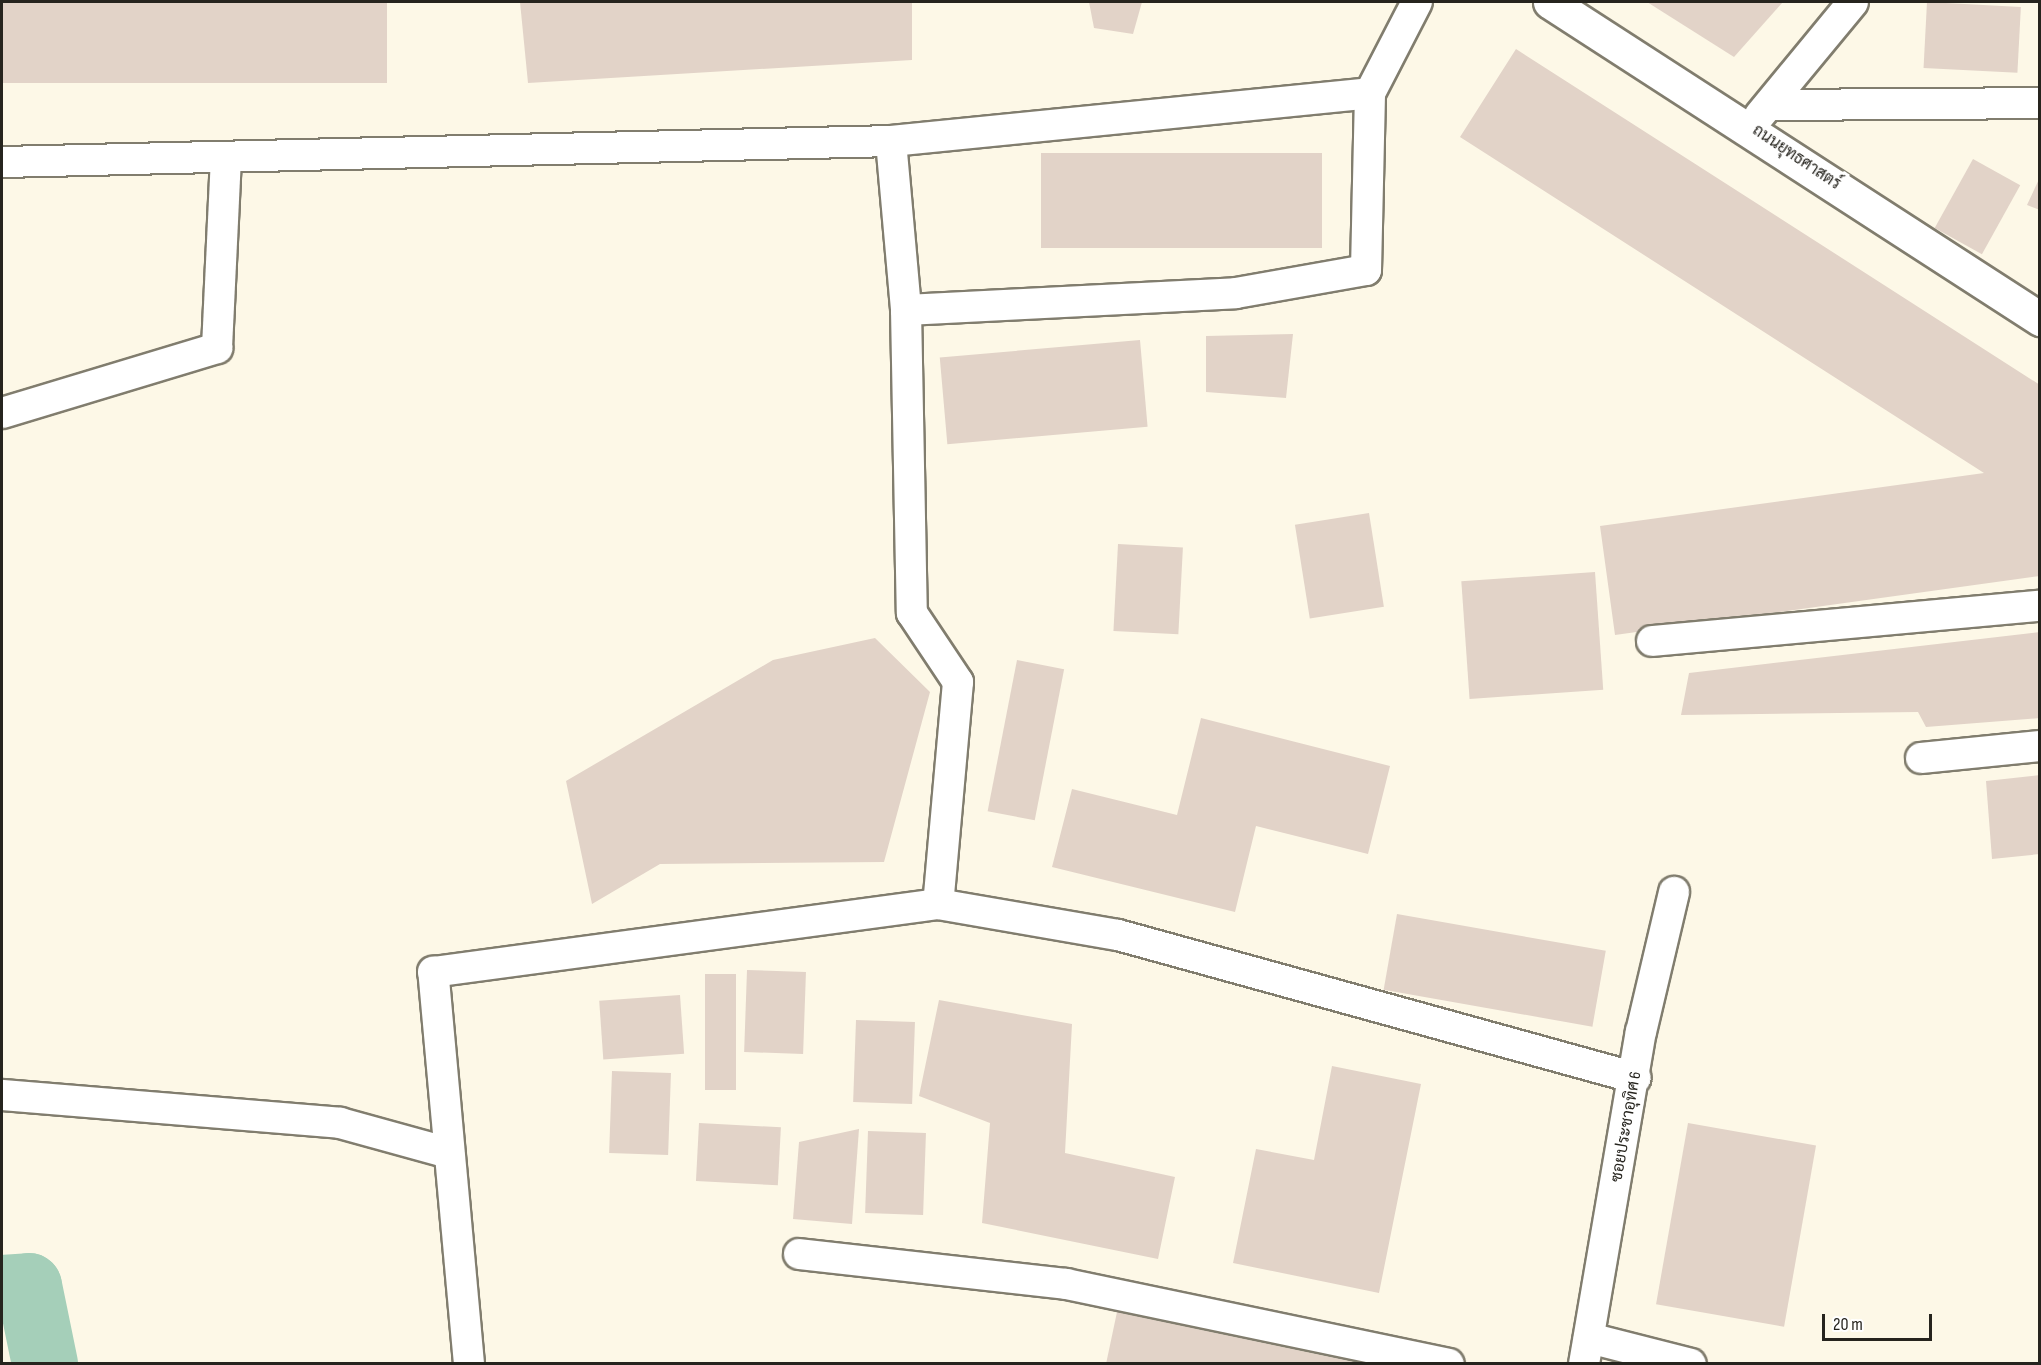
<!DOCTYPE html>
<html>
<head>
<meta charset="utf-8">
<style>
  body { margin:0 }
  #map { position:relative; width:2041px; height:1365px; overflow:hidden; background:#fdf8e7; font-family:"Sofia Sans Condensed",Sarabun,sans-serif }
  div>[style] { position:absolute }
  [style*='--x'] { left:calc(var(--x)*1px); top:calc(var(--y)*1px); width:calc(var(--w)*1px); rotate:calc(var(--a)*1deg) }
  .river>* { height:66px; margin:-33px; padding:0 33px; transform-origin:33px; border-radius:33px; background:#a5cfb9 }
  .building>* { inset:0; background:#e2d3c8; transform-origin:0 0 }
  .roads { filter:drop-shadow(2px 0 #817d6e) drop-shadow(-2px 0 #817d6e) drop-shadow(0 2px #817d6e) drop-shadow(0 -2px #817d6e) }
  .minor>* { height:30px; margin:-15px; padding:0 15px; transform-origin:15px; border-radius:15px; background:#fff }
  .tertiary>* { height:33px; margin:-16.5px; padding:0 16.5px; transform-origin:16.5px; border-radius:16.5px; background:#fff }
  span { translate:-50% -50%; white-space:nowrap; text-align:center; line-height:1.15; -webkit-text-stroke:6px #fff; paint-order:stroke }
  .street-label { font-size:16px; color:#26241e }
  .frame { position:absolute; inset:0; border:3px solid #26241e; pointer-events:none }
  .scale { position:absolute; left:1822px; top:1314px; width:110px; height:27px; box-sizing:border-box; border:3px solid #26241e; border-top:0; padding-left:8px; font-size:18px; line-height:21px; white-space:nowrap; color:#26241e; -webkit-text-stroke:4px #fff; paint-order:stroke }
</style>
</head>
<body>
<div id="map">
  <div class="river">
    <div style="--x:2;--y:1288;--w:27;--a:-4"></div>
    <div style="--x:29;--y:1286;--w:80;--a:78.4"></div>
  </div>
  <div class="building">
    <div style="left:3px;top:2px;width:384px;height:81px"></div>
    <div style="clip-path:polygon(520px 2px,912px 2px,912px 60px,528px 83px)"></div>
    <div style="clip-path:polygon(1089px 2px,1142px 2px,1133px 34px,1094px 28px)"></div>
    <div style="clip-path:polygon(1647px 2px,1783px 2px,1734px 57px)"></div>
    <div style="left:1927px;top:2px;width:94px;height:66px;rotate:3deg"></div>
    <div style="clip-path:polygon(1516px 49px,2040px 385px,2040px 576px,1615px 635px,1600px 526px,1984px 473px,1460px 137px)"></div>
    <div style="left:1322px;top:153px;width:95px;height:281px;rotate:90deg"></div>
    <div style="left:1973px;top:159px;width:54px;height:79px;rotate:29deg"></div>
    <div style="clip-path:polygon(2040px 177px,2040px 210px,2027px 205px)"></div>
    <div style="clip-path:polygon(1293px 334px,1286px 398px,1206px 392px,1206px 336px)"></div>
    <div style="left:1140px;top:340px;width:87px;height:201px;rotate:85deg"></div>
    <div style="left:1369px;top:513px;width:95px;height:75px;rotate:81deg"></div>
    <div style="left:1118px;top:544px;width:65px;height:87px;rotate:3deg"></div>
    <div style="left:1595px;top:572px;width:118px;height:134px;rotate:86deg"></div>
    <div style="clip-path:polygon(2040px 632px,2040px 718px,1926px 727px,1918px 712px,1681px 715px,1689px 673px)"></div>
    <div style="clip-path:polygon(875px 638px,930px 692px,884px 862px,660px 864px,592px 904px,566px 781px,773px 660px)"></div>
    <div style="left:1017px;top:660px;width:48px;height:154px;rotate:11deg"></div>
    <div style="clip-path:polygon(1201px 718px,1390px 766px,1368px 854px,1256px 826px,1235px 912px,1052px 867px,1072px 789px,1177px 815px)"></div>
    <div style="clip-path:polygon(2040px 775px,2040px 854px,1992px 859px,1986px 781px)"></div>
    <div style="left:1397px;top:914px;width:212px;height:77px;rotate:10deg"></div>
    <div style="left:747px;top:970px;width:59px;height:82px;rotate:2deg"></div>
    <div style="left:705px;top:974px;width:31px;height:116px"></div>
    <div style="left:680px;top:995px;width:59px;height:81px;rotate:86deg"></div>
    <div style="clip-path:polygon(939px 1000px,1072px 1024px,1065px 1153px,1175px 1177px,1158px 1259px,982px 1223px,990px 1123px,919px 1096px)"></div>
    <div style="left:856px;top:1020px;width:59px;height:82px;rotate:2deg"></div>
    <div style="clip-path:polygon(1332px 1066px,1421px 1084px,1379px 1293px,1233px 1263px,1256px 1149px,1314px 1160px)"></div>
    <div style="left:612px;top:1071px;width:59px;height:82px;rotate:2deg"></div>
    <div style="left:699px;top:1123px;width:82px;height:58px;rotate:3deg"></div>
    <div style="left:1688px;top:1123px;width:130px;height:184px;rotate:10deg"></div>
    <div style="clip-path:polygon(859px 1129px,852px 1224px,793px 1219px,799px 1142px)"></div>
    <div style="left:868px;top:1131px;width:58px;height:82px;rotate:2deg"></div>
    <div style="clip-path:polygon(1117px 1312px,1354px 1362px,1354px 1364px,1106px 1364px)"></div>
  </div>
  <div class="roads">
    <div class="minor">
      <div style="--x:1771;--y:105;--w:269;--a:-0.4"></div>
      <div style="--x:1760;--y:115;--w:146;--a:-50.5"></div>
      <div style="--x:891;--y:141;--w:170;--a:84.9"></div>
      <div style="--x:906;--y:310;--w:303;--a:88.9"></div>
      <div style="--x:912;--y:613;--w:83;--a:56.3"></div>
      <div style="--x:958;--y:682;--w:223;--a:95.1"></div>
      <div style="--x:2;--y:162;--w:889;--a:-1.35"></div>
      <div style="--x:891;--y:141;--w:481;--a:-5.7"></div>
      <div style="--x:906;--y:310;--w:330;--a:-2.9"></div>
      <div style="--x:1236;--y:293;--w:132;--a:-10"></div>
      <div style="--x:1366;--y:270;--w:177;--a:-88.7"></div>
      <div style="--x:1370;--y:93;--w:102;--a:-62.7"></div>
      <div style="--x:2;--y:413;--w:225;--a:-16.8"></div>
      <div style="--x:217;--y:348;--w:191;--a:-87.3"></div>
      <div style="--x:1652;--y:641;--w:390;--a:-5.2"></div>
      <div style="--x:1921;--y:758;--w:120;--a:-5.8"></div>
      <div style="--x:2;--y:1095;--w:339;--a:4.7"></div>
      <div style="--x:340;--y:1123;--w:113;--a:15.4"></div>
      <div style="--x:799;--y:1254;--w:269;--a:6.4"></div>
      <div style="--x:1066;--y:1284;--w:391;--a:11.8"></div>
      <div style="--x:1589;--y:1338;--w:105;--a:14.3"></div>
      <div style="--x:469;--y:1364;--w:394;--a:-95.2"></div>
      <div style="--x:433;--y:972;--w:510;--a:-7.67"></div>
      <div style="--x:938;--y:904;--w:183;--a:9.8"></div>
      <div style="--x:1118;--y:935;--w:537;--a:15.43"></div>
      <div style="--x:1584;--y:1364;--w:337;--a:-80.3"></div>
      <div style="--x:1641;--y:1032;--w:144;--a:-76.7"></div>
    </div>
    <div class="tertiary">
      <div style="--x:1550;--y:2;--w:584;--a:32.9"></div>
    </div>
  </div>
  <div class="street-label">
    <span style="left:1796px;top:158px;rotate:34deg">ถนนยุทธศาสตร์</span>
    <span style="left:1627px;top:1127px;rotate:-80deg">ซอยประชาอุทิศ 6</span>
  </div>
  <div class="frame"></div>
  <div class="scale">20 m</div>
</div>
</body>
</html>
